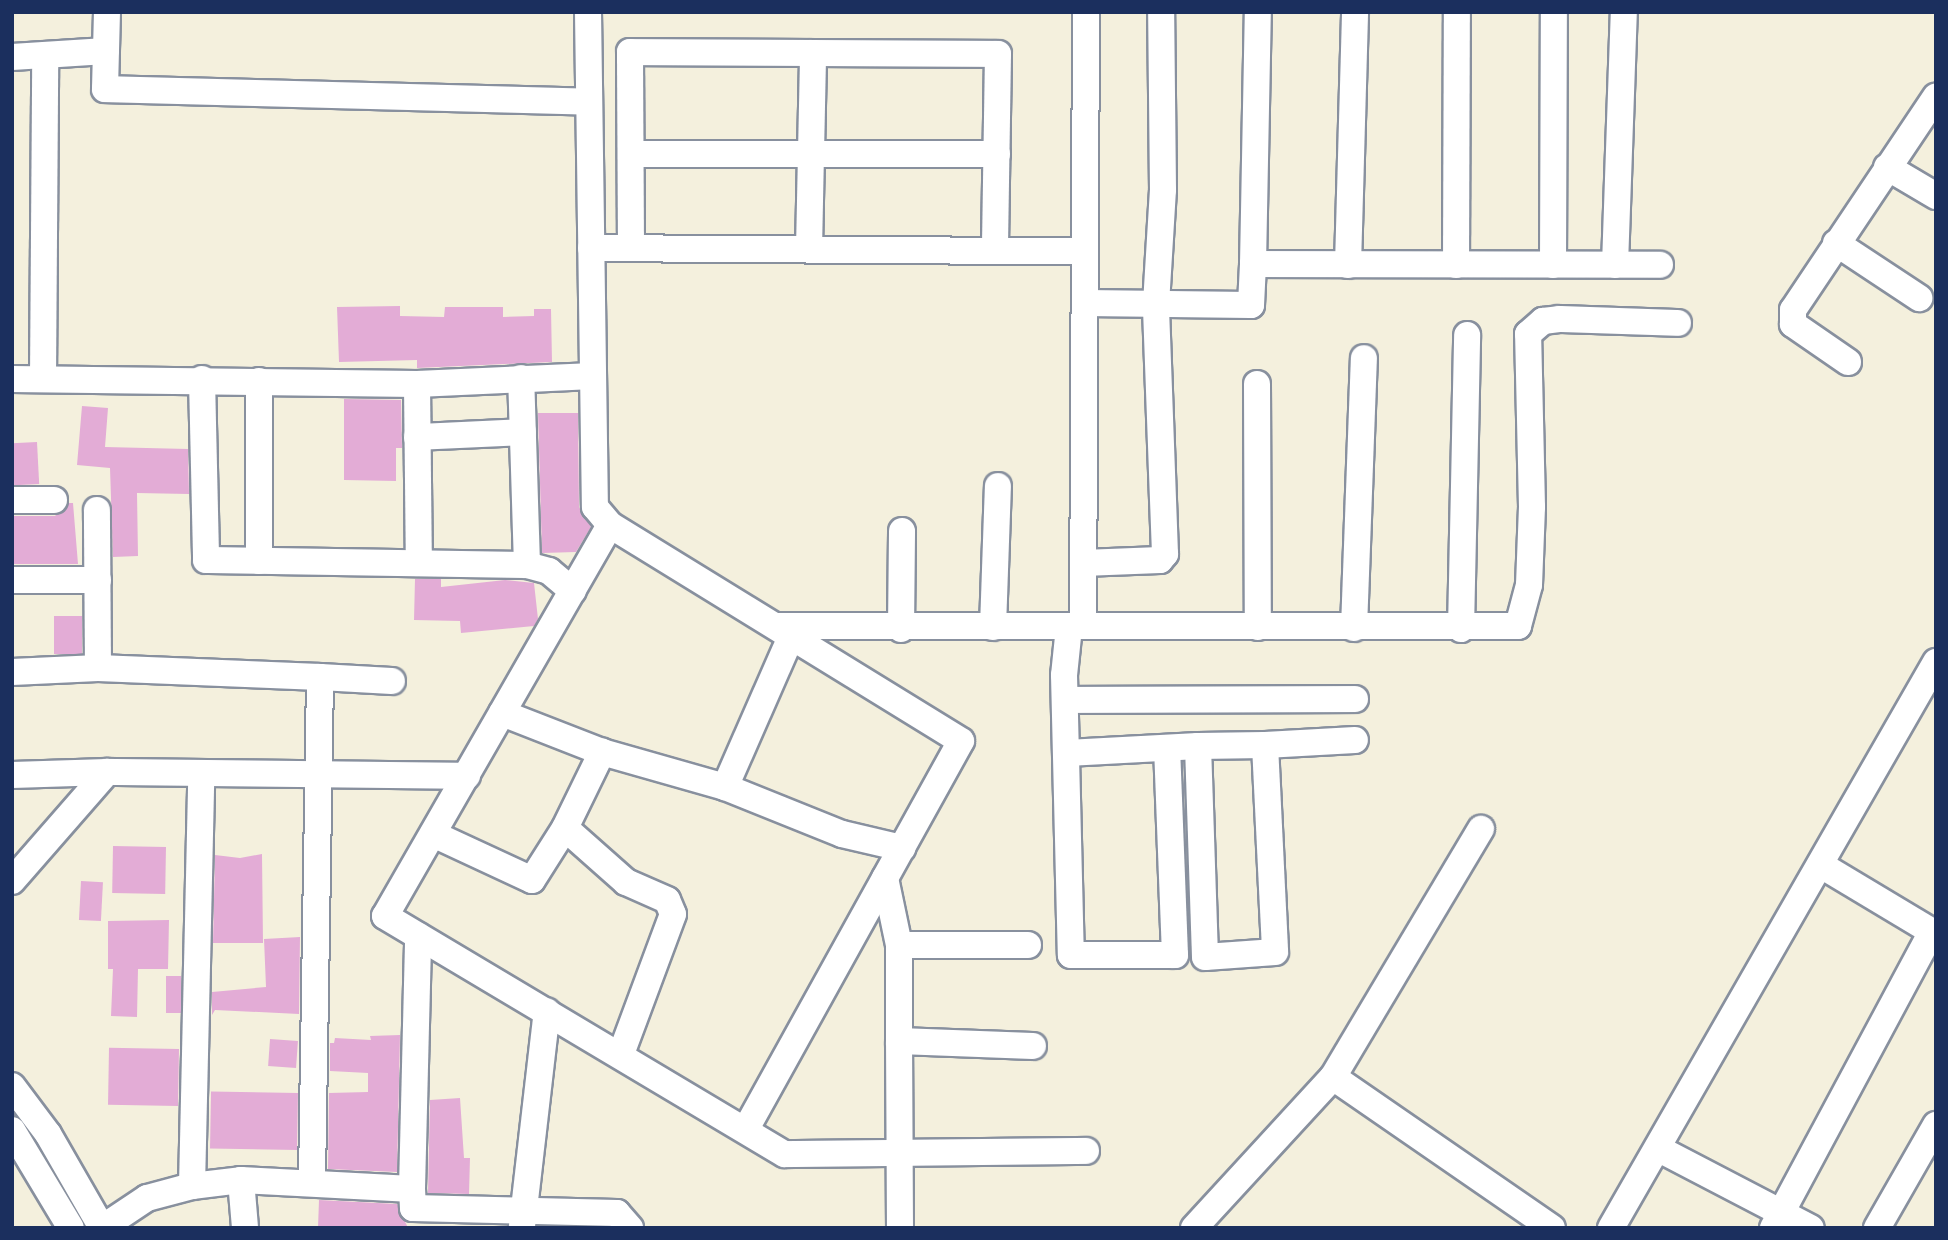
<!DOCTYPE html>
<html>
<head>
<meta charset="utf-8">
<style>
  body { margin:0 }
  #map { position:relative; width:1948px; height:1240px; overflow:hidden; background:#f4f0dd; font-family:"Architects Daughter",sans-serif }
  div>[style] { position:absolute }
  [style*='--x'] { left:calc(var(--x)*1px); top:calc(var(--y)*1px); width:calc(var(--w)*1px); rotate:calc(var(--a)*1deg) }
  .building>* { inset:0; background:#e3acd6; transform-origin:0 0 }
  .roads { filter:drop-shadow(2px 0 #88909e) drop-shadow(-2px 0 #88909e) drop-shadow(0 2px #88909e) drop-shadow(0 -2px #88909e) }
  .minor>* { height:26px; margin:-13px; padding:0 13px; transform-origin:13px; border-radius:13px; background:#fff }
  span { translate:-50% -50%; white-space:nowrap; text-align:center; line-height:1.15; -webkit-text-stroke:7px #fdfcf7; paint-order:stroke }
  .frame { position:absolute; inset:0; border:14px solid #1b2f5e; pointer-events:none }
</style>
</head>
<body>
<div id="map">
  <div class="building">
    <div style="clip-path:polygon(400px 306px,400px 316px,444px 317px,445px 307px,503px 307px,503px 317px,534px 316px,534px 309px,551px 309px,552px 362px,417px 368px,417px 360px,339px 362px,337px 307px)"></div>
    <div style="clip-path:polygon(344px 399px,401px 400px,402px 448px,396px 448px,396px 481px,344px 480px)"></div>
    <div style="clip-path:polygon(82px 406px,108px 408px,105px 447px,188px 449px,189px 494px,137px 493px,138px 556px,113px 557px,110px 468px,77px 465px)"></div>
    <div style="clip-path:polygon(538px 413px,578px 413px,579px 507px,591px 527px,576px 552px,542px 553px)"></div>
    <div style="left:37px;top:442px;width:42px;height:25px;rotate:87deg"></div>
    <div style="clip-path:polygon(69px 503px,73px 503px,78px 564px,12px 564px,12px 516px,55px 516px)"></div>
    <div style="clip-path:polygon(415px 579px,441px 579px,441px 587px,505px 580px,534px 583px,538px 619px,534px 626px,461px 633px,460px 621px,414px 620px)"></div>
    <div style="left:54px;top:616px;width:28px;height:38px"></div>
    <div style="left:113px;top:846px;width:53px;height:47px;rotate:1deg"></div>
    <div style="clip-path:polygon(262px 854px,263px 943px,213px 943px,215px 855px,240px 858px)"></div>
    <div style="left:81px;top:881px;width:22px;height:39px;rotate:3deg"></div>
    <div style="clip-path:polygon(169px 920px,168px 969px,138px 969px,137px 1017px,111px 1016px,113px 969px,108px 969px,108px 921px)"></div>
    <div style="clip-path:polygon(300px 937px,299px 1014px,215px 1010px,212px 1015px,212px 992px,266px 987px,264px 939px)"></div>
    <div style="left:166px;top:976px;width:15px;height:37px"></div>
    <div style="clip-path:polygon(400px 1035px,397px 1172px,328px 1169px,329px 1093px,368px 1092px,368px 1073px,330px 1071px,330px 1043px,334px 1043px,335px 1038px,371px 1040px,370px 1036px)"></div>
    <div style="left:270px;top:1039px;width:28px;height:27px;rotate:4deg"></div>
    <div style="left:179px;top:1049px;width:57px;height:70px;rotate:91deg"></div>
    <div style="left:298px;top:1093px;width:57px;height:87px;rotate:91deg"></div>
    <div style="clip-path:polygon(460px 1098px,464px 1158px,470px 1158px,469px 1194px,428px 1193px,430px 1100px)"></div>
    <div style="clip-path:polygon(319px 1200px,397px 1204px,408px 1228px,318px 1228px)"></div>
  </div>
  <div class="roads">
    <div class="minor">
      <div style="--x:107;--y:12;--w:77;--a:91.5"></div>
      <div style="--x:105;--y:89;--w:483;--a:1.5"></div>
      <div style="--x:588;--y:12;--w:495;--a:89.2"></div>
      <div style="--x:595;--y:507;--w:23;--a:50"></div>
      <div style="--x:610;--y:525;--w:412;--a:31.6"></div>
      <div style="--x:961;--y:741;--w:441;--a:119"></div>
      <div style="--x:12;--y:57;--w:94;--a:-3.7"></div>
      <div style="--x:631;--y:154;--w:366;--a:0"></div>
      <div style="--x:1887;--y:167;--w:57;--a:30.6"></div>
      <div style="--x:1836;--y:243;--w:100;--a:33.5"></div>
      <div style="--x:591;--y:248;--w:491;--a:0.4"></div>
      <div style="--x:631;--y:248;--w:196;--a:-90.3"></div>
      <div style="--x:630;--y:52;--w:368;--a:0.3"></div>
      <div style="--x:998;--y:54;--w:195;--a:90.9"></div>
      <div style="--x:809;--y:249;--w:196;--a:-88.8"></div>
      <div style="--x:1253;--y:264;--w:252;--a:-88.9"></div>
      <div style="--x:1348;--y:265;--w:253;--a:-88.4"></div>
      <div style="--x:1456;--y:265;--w:253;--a:-89.8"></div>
      <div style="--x:1553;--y:265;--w:253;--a:-89.8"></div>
      <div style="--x:1615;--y:265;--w:253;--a:-88"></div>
      <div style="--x:1085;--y:303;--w:166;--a:0.7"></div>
      <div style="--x:1251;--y:305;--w:41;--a:-87.2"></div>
      <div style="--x:1253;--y:264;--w:407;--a:0.1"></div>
      <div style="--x:1848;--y:362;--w:67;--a:-145.4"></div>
      <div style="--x:1793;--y:324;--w:14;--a:-90"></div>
      <div style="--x:1793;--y:310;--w:257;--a:-56.2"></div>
      <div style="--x:12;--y:379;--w:405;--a:0.7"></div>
      <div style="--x:417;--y:384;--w:176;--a:-2.6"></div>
      <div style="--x:43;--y:379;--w:324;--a:-89.6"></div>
      <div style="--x:202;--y:379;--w:181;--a:88.7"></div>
      <div style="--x:206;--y:560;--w:321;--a:0.9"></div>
      <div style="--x:527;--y:565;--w:187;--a:-91.8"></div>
      <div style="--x:259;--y:381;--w:180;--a:90"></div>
      <div style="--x:417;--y:384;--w:179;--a:89.4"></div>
      <div style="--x:1257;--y:384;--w:243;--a:89.8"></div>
      <div style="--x:417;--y:437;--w:106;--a:-2.7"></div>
      <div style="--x:12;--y:500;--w:42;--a:0"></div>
      <div style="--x:610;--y:525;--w:451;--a:119.9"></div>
      <div style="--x:385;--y:916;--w:465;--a:30.8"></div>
      <div style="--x:785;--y:1154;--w:301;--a:-0.6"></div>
      <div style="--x:1083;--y:563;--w:77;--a:-2.2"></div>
      <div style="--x:1160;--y:560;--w:8;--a:-50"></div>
      <div style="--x:1165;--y:554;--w:250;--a:-92.1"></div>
      <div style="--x:1156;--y:304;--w:114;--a:-86.5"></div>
      <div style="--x:1163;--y:190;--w:178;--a:-90.6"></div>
      <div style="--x:527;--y:565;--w:23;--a:15"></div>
      <div style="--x:549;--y:571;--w:31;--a:40"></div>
      <div style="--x:12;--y:580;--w:86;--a:0"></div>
      <div style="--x:776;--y:626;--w:307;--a:0"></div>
      <div style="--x:1083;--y:626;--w:614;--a:-89.72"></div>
      <div style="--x:1083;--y:626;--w:435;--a:0"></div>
      <div style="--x:1518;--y:626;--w:42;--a:-75"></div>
      <div style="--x:1529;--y:585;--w:78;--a:-87.8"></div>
      <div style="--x:1532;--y:507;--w:173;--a:-91.3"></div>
      <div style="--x:1528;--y:334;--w:20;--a:-41"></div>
      <div style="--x:1543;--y:321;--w:16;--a:-7"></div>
      <div style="--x:1559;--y:319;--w:119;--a:1.9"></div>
      <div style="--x:993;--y:627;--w:141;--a:-88"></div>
      <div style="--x:1069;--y:627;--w:48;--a:95.9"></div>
      <div style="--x:1064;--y:675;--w:280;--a:88.6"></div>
      <div style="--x:1071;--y:955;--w:104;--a:0"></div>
      <div style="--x:1175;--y:955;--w:207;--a:-92.2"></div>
      <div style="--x:1354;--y:628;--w:270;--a:-87.9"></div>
      <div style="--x:901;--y:629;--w:98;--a:-89.4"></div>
      <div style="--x:1461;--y:629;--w:294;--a:-88.8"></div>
      <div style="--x:98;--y:668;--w:222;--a:2.3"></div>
      <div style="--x:320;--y:677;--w:506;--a:90.91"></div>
      <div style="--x:12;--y:672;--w:86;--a:-2.7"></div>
      <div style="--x:98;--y:668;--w:158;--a:-90.4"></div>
      <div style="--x:320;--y:677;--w:72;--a:3.2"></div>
      <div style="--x:1065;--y:700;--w:290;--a:-0.2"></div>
      <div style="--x:502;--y:713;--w:107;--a:21.3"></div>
      <div style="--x:1265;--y:745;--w:90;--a:-3.2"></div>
      <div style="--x:1067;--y:753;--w:131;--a:-3.1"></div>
      <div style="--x:1198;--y:746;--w:67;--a:-0.9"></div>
      <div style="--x:1265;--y:745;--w:207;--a:87.2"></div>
      <div style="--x:1275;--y:952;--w:70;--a:175.9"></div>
      <div style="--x:1205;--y:957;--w:211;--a:-91.9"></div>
      <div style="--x:12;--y:775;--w:95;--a:-1.8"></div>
      <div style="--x:725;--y:787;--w:164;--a:-66.3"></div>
      <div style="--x:433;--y:834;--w:109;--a:24.9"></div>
      <div style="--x:532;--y:880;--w:62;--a:-57.6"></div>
      <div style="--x:1821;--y:865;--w:134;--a:31"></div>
      <div style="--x:885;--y:878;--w:68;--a:78.2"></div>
      <div style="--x:899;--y:945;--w:96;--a:90"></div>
      <div style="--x:12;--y:881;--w:145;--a:-48.9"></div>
      <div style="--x:107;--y:772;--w:360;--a:0.6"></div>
      <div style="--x:899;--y:945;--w:129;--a:0"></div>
      <div style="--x:621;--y:1054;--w:149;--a:-69.6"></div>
      <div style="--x:673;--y:914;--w:15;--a:-113"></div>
      <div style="--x:667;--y:900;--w:45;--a:-156.3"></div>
      <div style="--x:626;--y:882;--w:81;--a:-138.5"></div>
      <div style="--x:565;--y:828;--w:85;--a:-64"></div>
      <div style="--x:602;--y:752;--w:128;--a:15.9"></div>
      <div style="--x:725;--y:787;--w:126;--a:21.9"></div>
      <div style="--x:842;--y:834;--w:62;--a:13.1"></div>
      <div style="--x:1333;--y:1077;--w:266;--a:34.6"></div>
      <div style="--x:12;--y:1086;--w:60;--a:53.1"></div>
      <div style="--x:48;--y:1134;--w:108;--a:60.1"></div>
      <div style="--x:12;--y:1130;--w:114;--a:59"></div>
      <div style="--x:1659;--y:1149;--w:171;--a:27.5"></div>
      <div style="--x:241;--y:1180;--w:48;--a:85.2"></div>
      <div style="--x:192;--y:1186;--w:412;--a:-88.7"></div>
      <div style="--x:412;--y:1189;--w:19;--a:87"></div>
      <div style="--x:413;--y:1208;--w:204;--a:1.4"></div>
      <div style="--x:617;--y:1213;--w:20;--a:49"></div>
      <div style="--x:522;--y:1226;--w:216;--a:-83.4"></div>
      <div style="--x:102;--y:1228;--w:54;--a:-33.7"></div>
      <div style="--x:147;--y:1198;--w:47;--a:-14.9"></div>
      <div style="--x:192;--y:1186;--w:49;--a:-7"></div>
      <div style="--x:241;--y:1180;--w:171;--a:3"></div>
      <div style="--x:412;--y:1189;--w:253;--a:-88.6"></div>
      <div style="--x:900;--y:1228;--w:187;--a:-90.3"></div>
      <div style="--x:899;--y:1041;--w:134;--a:2.1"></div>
      <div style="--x:1194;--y:1228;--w:205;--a:-47.4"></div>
      <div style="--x:1333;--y:1077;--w:289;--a:-59.2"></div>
      <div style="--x:1611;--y:1228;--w:653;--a:-60.14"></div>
      <div style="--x:1773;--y:1228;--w:336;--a:-61.8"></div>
      <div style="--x:1877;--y:1228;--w:119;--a:-60.2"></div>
    </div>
  </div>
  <div class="frame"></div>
</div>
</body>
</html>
